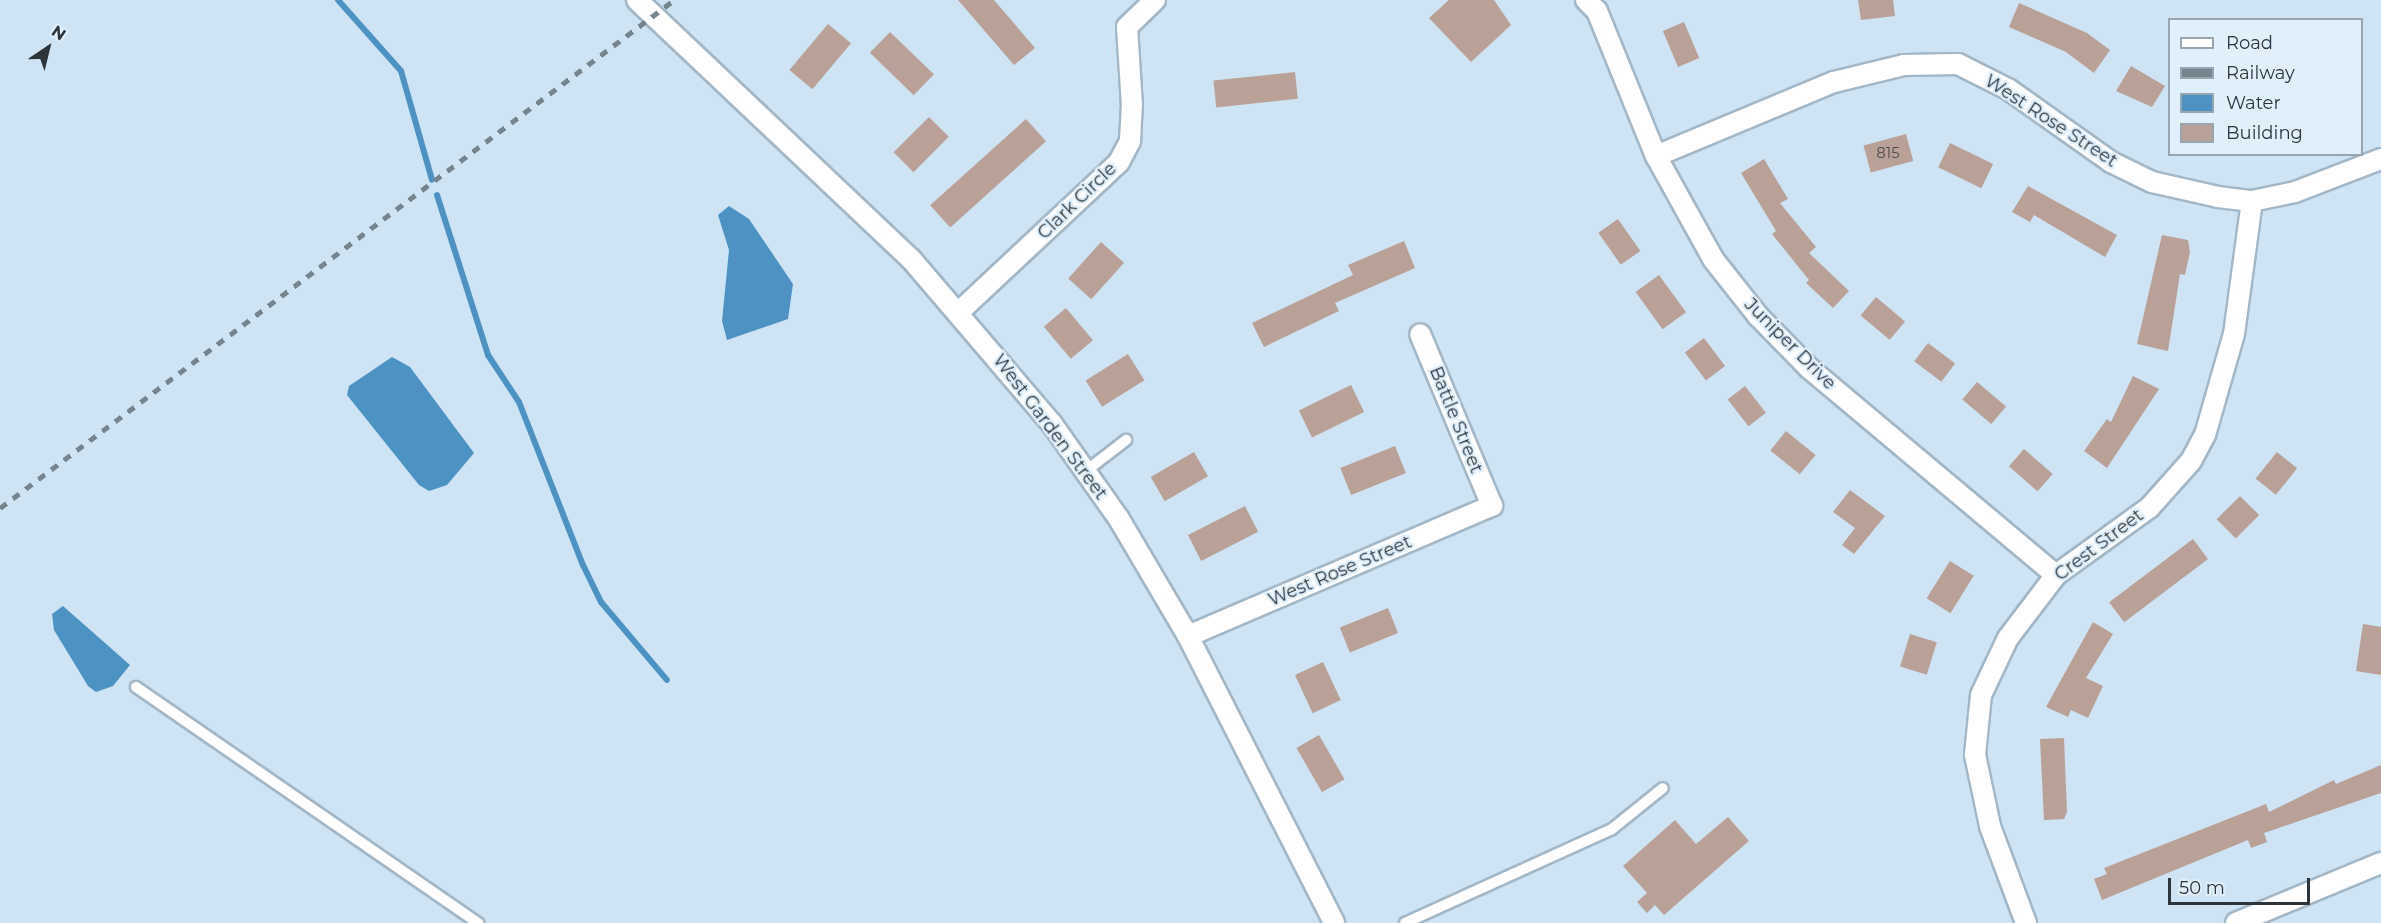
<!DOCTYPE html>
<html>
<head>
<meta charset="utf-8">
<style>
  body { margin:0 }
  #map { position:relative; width:2381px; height:923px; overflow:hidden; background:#cee3f3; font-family:Montserrat,sans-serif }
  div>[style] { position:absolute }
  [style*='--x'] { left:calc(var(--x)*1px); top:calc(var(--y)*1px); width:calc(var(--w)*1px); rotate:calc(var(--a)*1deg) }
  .water>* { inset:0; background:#4c93c4 }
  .stream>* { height:6px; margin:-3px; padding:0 3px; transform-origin:3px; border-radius:3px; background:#4c93c4 }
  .building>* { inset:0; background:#b9a198; transform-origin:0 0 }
  .roads { filter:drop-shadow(2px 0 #a3b7c6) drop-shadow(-2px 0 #a3b7c6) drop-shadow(0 2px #a3b7c6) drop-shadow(0 -2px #a3b7c6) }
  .lane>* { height:10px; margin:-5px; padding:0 5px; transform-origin:5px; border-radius:5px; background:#fff }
  .street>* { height:20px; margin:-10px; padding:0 10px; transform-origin:10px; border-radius:10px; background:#fff }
  .rail>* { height:4.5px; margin-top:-2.25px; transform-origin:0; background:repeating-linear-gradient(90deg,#76848e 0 8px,transparent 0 16px) }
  span { translate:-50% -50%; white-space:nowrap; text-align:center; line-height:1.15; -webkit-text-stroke:4.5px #dfeffc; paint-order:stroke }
  .number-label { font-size:15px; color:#505052 }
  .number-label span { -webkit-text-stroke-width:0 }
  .street-label { font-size:18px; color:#2d353b }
  .legend { position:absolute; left:2168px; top:18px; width:195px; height:138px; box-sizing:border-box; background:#dfeffc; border:2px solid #98a5af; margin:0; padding:8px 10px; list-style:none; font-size:18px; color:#2d353b }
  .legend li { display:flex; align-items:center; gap:12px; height:30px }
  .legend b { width:30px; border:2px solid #98a5af }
  .north { position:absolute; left:18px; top:18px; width:60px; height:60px; -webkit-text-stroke:4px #dfeffc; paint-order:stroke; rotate:35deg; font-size:16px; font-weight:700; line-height:24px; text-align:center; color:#2d353b }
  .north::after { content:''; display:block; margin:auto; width:21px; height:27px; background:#2d353b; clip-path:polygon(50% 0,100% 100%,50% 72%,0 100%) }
  .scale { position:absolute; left:2168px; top:878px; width:142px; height:27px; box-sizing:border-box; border:3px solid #2d353b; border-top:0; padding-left:8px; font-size:18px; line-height:21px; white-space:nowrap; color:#2d353b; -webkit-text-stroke:4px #dfeffc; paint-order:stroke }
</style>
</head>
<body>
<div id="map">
  <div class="water">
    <div style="clip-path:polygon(729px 206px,749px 219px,793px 284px,788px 319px,727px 340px,722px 321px,729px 250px,718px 215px)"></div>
    <div style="clip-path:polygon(392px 357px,410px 367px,474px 453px,447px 485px,429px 491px,419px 485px,347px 395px,349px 386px)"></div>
    <div style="clip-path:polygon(63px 606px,130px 665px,113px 686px,96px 692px,88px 686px,54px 630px,52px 614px)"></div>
  </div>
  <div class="stream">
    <div style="--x:338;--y:0;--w:95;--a:48.4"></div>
    <div style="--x:401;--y:71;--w:113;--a:74.1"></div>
    <div style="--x:437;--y:195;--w:168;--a:72.3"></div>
    <div style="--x:488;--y:355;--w:56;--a:56.6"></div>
    <div style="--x:519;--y:402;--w:175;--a:68.6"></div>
    <div style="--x:583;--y:565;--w:41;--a:64.1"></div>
    <div style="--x:601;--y:602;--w:102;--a:49.8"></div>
  </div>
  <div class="building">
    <div style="clip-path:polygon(958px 0,994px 0,1035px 48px,1014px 65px)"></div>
    <div style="clip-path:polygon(1449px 0,1494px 0,1511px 25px,1471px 62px,1429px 18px)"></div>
    <div style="clip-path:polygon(1858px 0,1893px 0,1895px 16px,1861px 20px)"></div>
    <div style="clip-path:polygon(2019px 3px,2087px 33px,2110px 50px,2094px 73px,2066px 52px,2009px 27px)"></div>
    <div style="left:1684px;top:22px;width:39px;height:23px;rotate:67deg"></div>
    <div style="left:828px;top:24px;width:30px;height:60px;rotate:40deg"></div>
    <div style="left:890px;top:32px;width:61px;height:29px;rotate:44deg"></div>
    <div style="clip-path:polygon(2131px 66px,2165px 86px,2152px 107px,2116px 91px)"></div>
    <div style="left:1295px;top:72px;width:27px;height:82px;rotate:84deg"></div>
    <div style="left:929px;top:117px;width:28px;height:50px;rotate:45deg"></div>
    <div style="left:1026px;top:119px;width:30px;height:129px;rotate:48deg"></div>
    <div style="left:1906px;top:134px;width:28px;height:44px;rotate:75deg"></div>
    <div style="left:1950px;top:143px;width:48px;height:27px;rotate:26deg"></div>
    <div style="clip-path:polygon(1764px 159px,1788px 199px,1780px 203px,1816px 247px,1809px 253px,1849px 291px,1833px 308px,1806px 283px,1809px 280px,1772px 234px,1776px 231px,1741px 173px)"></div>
    <div style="clip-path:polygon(2028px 186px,2117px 235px,2105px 257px,2034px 215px,2030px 222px,2012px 212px)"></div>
    <div style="left:1618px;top:219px;width:39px;height:24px;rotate:55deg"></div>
    <div style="clip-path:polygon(2162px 235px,2188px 240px,2190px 252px,2185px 275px,2180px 274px,2168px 351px,2137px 344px)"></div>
    <div style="clip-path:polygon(1404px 241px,1415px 268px,1335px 303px,1339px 311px,1264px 347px,1252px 323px,1353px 275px,1348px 265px)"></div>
    <div style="left:1101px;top:242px;width:31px;height:49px;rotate:42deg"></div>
    <div style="left:1659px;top:275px;width:46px;height:29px;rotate:54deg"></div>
    <div style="left:1876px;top:297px;width:38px;height:24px;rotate:40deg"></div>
    <div style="left:1066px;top:308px;width:42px;height:29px;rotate:50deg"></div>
    <div style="left:1704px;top:338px;width:35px;height:24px;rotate:53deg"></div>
    <div style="left:1928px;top:343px;width:34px;height:23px;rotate:37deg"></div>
    <div style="left:1128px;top:354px;width:31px;height:50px;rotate:58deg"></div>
    <div style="clip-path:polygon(2133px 376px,2159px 389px,2107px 468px,2084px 451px,2107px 419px,2111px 422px)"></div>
    <div style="left:1977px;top:382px;width:38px;height:23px;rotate:40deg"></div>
    <div style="left:1351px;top:385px;width:30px;height:58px;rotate:64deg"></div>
    <div style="left:1745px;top:386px;width:34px;height:22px;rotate:52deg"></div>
    <div style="left:1786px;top:431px;width:38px;height:25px;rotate:39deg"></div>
    <div style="left:1395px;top:446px;width:29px;height:59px;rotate:68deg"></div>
    <div style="left:2024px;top:449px;width:38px;height:23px;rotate:41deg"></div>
    <div style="left:1194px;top:452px;width:28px;height:50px;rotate:60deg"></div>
    <div style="left:2277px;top:452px;width:26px;height:34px;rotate:39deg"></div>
    <div style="clip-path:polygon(1850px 490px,1885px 516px,1854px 554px,1842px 545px,1855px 528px,1833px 512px)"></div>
    <div style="left:2240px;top:496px;width:27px;height:33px;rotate:45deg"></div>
    <div style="left:1245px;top:506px;width:29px;height:64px;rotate:63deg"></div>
    <div style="left:2193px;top:539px;width:25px;height:105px;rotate:53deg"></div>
    <div style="left:1950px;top:561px;width:28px;height:44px;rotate:32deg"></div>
    <div style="left:1388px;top:608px;width:27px;height:52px;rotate:68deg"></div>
    <div style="clip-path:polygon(2093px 622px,2113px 634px,2086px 678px,2103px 686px,2088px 718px,2071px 710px,2068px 717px,2046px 707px)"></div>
    <div style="clip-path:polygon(2363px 624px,2381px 627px,2381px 675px,2356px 671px)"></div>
    <div style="left:1910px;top:634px;width:28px;height:34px;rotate:17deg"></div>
    <div style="left:1323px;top:662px;width:42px;height:31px;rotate:65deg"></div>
    <div style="left:1319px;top:735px;width:51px;height:26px;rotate:60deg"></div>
    <div style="clip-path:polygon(2064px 738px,2067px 812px,2064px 819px,2044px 820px,2040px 739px)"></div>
    <div style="clip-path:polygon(2381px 765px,2381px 793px,2264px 833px,2267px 842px,2251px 848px,2248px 840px,2102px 900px,2094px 879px,2107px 874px,2104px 868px,2266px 804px,2269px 812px,2334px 780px,2336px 784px)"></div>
    <div style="clip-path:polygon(1728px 817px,1749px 841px,1664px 915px,1655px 905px,1647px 913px,1637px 902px,1647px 893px,1623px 866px,1675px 820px,1696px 844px)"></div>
  </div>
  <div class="roads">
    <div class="lane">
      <div style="--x:1086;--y:471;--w:51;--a:-37.8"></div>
      <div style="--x:136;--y:687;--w:416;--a:34.6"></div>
      <div style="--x:1405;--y:923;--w:227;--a:-24.4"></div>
      <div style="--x:1612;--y:829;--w:65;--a:-38.8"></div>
    </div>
    <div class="street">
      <div style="--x:637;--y:0;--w:377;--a:43.4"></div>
      <div style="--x:911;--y:259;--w:217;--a:49.5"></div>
      <div style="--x:1052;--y:424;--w:116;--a:54.8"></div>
      <div style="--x:1119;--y:519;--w:136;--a:59.5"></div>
      <div style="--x:1188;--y:636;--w:322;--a:63"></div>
      <div style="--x:1586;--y:0;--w:16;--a:45"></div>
      <div style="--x:1597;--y:11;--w:157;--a:67.9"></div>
      <div style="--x:1656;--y:156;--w:118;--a:61"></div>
      <div style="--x:1713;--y:259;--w:73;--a:51.7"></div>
      <div style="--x:1758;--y:316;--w:73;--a:45.6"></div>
      <div style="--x:1809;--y:368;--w:322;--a:40"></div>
      <div style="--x:1656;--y:156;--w:193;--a:-22.6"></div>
      <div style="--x:1834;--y:82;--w:72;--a:-13.7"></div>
      <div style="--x:1904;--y:65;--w:54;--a:-1.1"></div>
      <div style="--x:1958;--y:64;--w:56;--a:26.6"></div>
      <div style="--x:2008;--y:89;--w:126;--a:35.3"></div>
      <div style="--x:2111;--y:162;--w:46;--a:26"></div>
      <div style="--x:2152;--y:182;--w:68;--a:12.8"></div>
      <div style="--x:2218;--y:197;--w:34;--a:7"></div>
      <div style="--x:2252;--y:201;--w:44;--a:-11.8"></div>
      <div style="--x:2295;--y:192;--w:92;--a:-21"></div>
      <div style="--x:960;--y:311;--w:218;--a:-43.1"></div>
      <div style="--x:1119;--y:162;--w:24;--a:-62"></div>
      <div style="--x:1130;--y:141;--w:35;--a:-87"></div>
      <div style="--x:1132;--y:106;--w:79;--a:-93.6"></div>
      <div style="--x:1127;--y:27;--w:39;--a:-44"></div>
      <div style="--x:1188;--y:636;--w:331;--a:-23.2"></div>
      <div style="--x:1492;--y:506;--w:186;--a:-112.7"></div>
      <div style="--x:2026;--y:923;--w:103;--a:-110.4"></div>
      <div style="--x:1990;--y:826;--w:73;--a:-101.9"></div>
      <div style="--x:1975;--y:755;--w:60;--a:-84.3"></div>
      <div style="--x:1981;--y:695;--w:63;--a:-64.7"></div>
      <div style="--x:2008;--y:638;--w:79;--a:-52.7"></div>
      <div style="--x:2056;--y:575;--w:115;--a:-35.8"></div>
      <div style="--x:2149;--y:508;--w:63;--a:-48.2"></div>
      <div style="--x:2191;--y:461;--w:30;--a:-62"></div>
      <div style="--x:2205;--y:435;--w:105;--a:-74"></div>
      <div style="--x:2234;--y:334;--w:134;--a:-82.3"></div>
      <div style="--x:2236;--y:923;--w:157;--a:-22.5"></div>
    </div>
  </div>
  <div class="rail">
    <div style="--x:0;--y:508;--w:844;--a:-37.01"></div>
  </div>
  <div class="number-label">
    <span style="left:1888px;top:153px">815</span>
  </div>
  <div class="street-label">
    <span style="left:2051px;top:121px;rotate:33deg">West Rose Street</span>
    <span style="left:1077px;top:201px;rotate:-44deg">Clark Circle</span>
    <span style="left:1790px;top:344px;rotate:45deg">Juniper Drive</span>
    <span style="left:1456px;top:420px;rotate:68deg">Battle Street</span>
    <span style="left:1050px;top:427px;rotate:53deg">West Garden Street</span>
    <span style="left:2099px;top:545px;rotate:-37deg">Crest Street</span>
    <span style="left:1340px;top:571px;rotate:-23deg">West Rose Street</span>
  </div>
  <ul class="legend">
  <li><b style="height:8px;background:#fff"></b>Road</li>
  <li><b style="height:8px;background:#76848e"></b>Railway</li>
  <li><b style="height:16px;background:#4c93c4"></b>Water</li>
  <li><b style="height:16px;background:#b9a198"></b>Building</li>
  </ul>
  <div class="north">N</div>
  <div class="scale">50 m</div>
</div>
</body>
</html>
